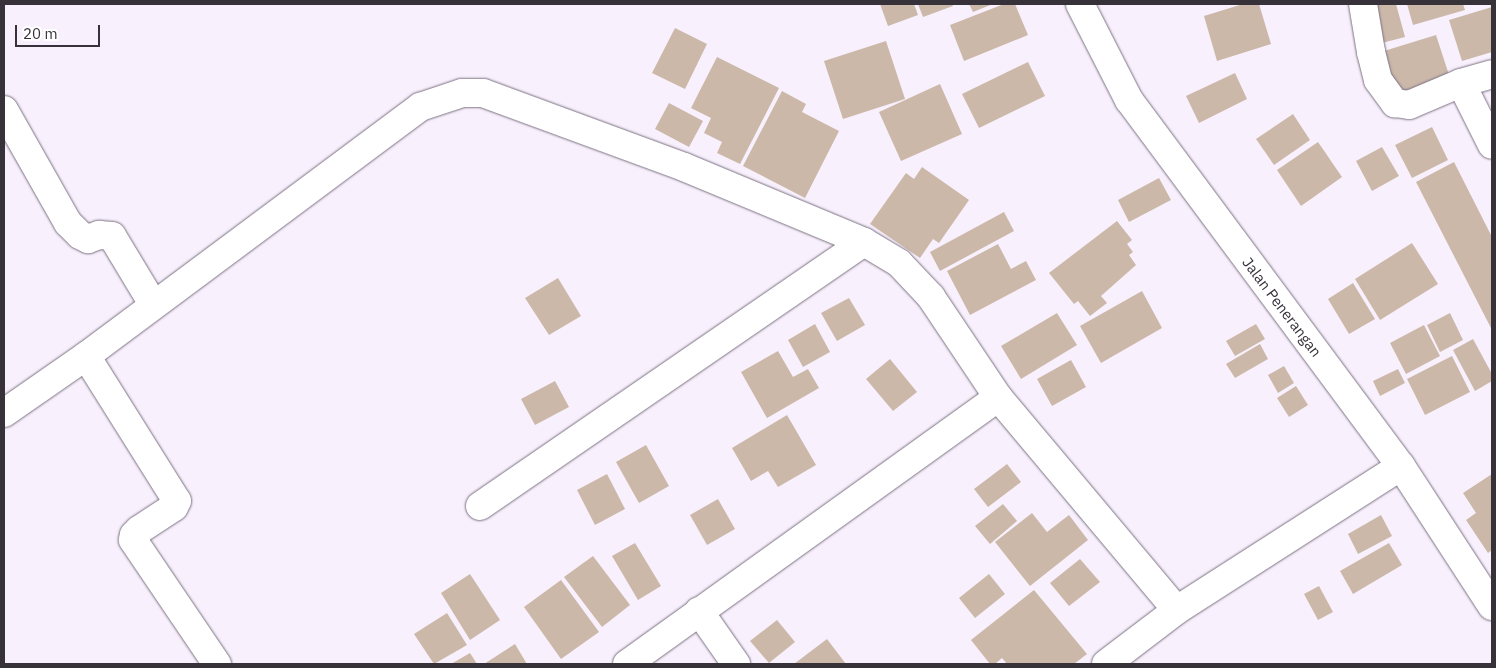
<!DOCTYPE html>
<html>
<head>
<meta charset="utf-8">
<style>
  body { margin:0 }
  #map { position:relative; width:1496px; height:668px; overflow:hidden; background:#f8f0fc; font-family:"IBM Plex Sans",sans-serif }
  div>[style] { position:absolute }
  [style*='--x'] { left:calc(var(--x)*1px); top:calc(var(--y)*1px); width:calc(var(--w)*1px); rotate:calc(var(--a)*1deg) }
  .building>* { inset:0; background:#cbb8a9 }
  .roads { filter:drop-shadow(0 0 1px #7c7183) drop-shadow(0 0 1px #7c7183) }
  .minor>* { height:28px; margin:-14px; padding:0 14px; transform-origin:14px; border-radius:14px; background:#fff }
  .tertiary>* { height:28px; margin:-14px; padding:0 14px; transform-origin:14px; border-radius:14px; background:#fff }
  span { translate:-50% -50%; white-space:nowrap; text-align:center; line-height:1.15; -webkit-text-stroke:5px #fff; paint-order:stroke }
  .street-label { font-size:15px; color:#37323a }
  .frame { position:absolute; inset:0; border:5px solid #37323a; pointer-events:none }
  .scale { position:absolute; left:15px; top:25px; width:85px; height:22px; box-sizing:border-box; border:2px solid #37323a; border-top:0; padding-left:6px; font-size:15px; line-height:18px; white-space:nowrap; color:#37323a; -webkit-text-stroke:4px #fff; paint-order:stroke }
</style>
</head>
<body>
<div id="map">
  <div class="building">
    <div style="clip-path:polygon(880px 4px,914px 4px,918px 15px,888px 26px)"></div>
    <div style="clip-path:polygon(918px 4px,952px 4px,953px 6px,923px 17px)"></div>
    <div style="clip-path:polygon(969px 4px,993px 4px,973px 12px)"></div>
    <div style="clip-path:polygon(1004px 4px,1015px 4px,1028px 35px,964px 61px,950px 25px)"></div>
    <div style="clip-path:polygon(1243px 4px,1259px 4px,1271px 44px,1217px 61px,1204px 16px)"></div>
    <div style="clip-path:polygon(1370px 4px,1396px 4px,1405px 37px,1378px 44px)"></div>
    <div style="clip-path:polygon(1407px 4px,1463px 4px,1465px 10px,1413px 25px)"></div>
    <div style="clip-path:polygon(1492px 7px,1492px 52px,1462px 61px,1449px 20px)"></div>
    <div style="clip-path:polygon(675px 28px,707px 44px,685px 89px,652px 73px)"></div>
    <div style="clip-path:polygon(1436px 35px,1450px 78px,1398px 94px,1384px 51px)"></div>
    <div style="clip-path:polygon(886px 41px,905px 99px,843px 119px,824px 61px)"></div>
    <div style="clip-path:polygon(717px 57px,779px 88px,740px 164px,717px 153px,722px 142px,704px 133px,711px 118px,691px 108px)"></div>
    <div style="clip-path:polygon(1028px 62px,1045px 96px,979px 128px,962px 94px)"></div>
    <div style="clip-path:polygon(1235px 73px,1247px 99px,1199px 123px,1186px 96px)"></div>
    <div style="clip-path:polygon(940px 84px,962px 134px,901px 161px,879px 112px)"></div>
    <div style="clip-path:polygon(782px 91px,806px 104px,802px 112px,839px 131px,805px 198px,743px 166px)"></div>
    <div style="clip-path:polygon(669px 103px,703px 121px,689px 147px,655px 129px)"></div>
    <div style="clip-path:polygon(1293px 114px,1310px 140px,1274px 165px,1256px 139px)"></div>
    <div style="clip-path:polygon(1432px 127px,1448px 160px,1412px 178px,1395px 145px)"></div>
    <div style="clip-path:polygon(1318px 142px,1342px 177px,1301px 206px,1277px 170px)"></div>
    <div style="clip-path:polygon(1382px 147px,1399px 176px,1372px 191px,1356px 161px)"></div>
    <div style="clip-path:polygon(1454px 162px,1492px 237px,1492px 330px,1416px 182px)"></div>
    <div style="clip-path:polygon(922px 167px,969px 200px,939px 243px,933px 239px,920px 258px,870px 224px,906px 173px,914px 179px)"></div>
    <div style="clip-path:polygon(1159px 178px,1171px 200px,1129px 222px,1118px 200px)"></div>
    <div style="clip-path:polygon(1004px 212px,1014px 231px,940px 271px,930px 252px)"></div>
    <div style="clip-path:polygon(1117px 221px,1132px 240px,1127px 244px,1133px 252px,1129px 255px,1136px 265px,1101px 296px,1107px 303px,1090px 316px,1078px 301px,1074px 304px,1049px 273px)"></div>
    <div style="clip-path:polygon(1412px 243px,1438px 284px,1380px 320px,1355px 279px)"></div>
    <div style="clip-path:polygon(998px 244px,1011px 269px,1026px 261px,1036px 280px,970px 315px,947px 271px)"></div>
    <div style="clip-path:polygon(558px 278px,581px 316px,549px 335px,525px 298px)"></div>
    <div style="clip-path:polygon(1353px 283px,1375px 319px,1349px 334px,1328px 299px)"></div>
    <div style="clip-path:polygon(1142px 291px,1162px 328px,1101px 363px,1080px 326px)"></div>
    <div style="clip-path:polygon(849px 298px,865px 325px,837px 341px,821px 313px)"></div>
    <div style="clip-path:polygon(1057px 313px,1077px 345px,1021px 379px,1001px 346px)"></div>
    <div style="clip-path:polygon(1450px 313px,1463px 340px,1440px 352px,1427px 325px)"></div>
    <div style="clip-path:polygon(815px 324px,830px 352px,803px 367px,788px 340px)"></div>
    <div style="clip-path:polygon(1256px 324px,1265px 339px,1235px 356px,1226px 341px)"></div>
    <div style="clip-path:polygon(1424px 325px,1440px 356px,1406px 374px,1390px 343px)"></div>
    <div style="clip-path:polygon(1473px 339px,1492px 374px,1492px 381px,1475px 391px,1453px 350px)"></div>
    <div style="clip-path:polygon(1260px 344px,1268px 359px,1235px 378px,1226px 364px)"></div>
    <div style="clip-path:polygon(778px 351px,793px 377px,808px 369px,819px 388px,767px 418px,741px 372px)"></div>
    <div style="clip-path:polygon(1452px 356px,1470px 392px,1425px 415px,1407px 379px)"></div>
    <div style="clip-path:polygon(890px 359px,917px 392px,893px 411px,866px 379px)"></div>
    <div style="clip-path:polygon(1071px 360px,1086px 387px,1052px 406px,1037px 379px)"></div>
    <div style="clip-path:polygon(1284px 366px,1294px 383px,1278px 393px,1268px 375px)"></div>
    <div style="clip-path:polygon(1398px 369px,1405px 383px,1380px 396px,1373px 381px)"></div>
    <div style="clip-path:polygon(555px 381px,569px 407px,535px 425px,521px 399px)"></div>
    <div style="clip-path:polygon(1296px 386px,1308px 405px,1289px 417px,1277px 398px)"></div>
    <div style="clip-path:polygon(787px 415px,816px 465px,778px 487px,768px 471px,751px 481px,732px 448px)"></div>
    <div style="clip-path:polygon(646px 445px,669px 486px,639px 503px,616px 462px)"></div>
    <div style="clip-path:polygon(1007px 464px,1021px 482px,988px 507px,974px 489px)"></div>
    <div style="clip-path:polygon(607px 474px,625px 509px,595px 525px,577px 490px)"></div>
    <div style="clip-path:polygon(1492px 474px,1492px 550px,1488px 553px,1466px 520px,1476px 513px,1463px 493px)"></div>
    <div style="clip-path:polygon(718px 499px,735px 529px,707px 545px,690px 515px)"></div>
    <div style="clip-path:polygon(1003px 504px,1017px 521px,990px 544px,975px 526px)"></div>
    <div style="clip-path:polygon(1032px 513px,1047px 532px,1069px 515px,1088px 540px,1030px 586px,995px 542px)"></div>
    <div style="clip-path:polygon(1381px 515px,1392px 536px,1358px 554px,1348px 534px)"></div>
    <div style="clip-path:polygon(635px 543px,661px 586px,638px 600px,612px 556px)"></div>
    <div style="clip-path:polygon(1389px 543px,1402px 565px,1353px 594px,1340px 571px)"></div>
    <div style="clip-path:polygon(593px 556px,630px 605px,602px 627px,564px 577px)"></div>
    <div style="clip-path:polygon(1080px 559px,1100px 582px,1069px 606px,1050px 583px)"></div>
    <div style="clip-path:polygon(470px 574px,500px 620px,470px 640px,441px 593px)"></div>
    <div style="clip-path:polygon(989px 574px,1005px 594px,975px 618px,959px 598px)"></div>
    <div style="clip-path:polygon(561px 580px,599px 632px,561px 659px,524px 607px)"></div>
    <div style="clip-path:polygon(1319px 586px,1333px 612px,1318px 620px,1304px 594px)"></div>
    <div style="clip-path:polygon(1034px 590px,1087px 654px,1074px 664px,1007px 664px,1002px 658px,995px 664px,990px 664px,971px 640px)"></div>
    <div style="clip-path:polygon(447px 613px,467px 645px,434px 664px,414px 634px)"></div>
    <div style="clip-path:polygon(777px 620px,795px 642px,769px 663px,750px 641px)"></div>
    <div style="clip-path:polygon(827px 639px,846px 664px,794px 664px)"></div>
    <div style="clip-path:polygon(515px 644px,527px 664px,484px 664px)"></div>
    <div style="clip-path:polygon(470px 653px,477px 664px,451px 664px)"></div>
  </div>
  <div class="roads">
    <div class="minor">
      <div style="--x:1363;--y:4;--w:49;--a:80.5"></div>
      <div style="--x:1371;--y:52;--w:29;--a:76"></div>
      <div style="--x:1378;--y:80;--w:29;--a:54"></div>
      <div style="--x:1395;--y:103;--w:14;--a:8"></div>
      <div style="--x:1409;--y:105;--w:56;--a:-22.9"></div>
      <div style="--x:1461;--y:83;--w:32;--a:-16"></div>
      <div style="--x:1461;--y:83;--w:69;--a:63.4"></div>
      <div style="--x:4;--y:110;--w:130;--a:60.5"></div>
      <div style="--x:68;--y:223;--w:17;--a:45"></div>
      <div style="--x:80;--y:235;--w:9;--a:27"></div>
      <div style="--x:88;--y:239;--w:12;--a:-20"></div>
      <div style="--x:99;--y:235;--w:13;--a:4"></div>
      <div style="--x:112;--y:236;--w:79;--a:58.9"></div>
      <div style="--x:86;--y:356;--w:171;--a:57.9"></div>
      <div style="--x:177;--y:501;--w:7;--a:117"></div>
      <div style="--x:174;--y:507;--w:42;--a:146.7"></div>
      <div style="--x:139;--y:530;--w:7;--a:135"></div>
      <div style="--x:134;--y:535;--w:5;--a:101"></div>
      <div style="--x:133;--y:540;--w:150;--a:55.9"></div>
      <div style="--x:4;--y:413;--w:100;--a:-34.8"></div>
      <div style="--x:86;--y:356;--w:417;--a:-36.7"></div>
      <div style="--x:420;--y:107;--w:44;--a:-18.4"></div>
      <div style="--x:462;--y:93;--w:21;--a:0"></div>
      <div style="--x:483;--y:93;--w:214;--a:20.2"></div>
      <div style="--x:684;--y:167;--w:195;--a:22.6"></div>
      <div style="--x:864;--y:242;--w:41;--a:31"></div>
      <div style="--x:899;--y:263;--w:47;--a:46.7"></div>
      <div style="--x:931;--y:297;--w:120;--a:56.2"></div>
      <div style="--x:998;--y:397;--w:278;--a:50"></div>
      <div style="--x:480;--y:506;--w:466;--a:-34.5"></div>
      <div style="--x:699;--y:611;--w:65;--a:55.1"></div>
      <div style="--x:627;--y:664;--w:457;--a:-35.7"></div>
      <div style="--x:1106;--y:664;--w:89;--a:-37.3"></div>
      <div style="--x:1177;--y:610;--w:266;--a:-32.7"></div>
    </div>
    <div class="tertiary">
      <div style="--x:1080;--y:4;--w:108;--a:63"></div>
      <div style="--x:1129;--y:100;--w:456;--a:53.4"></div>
      <div style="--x:1401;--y:466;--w:167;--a:57"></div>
    </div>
  </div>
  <div class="street-label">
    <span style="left:1282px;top:307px;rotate:53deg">Jalan Penerangan</span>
  </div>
  <div class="frame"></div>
  <div class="scale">20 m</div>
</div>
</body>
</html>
